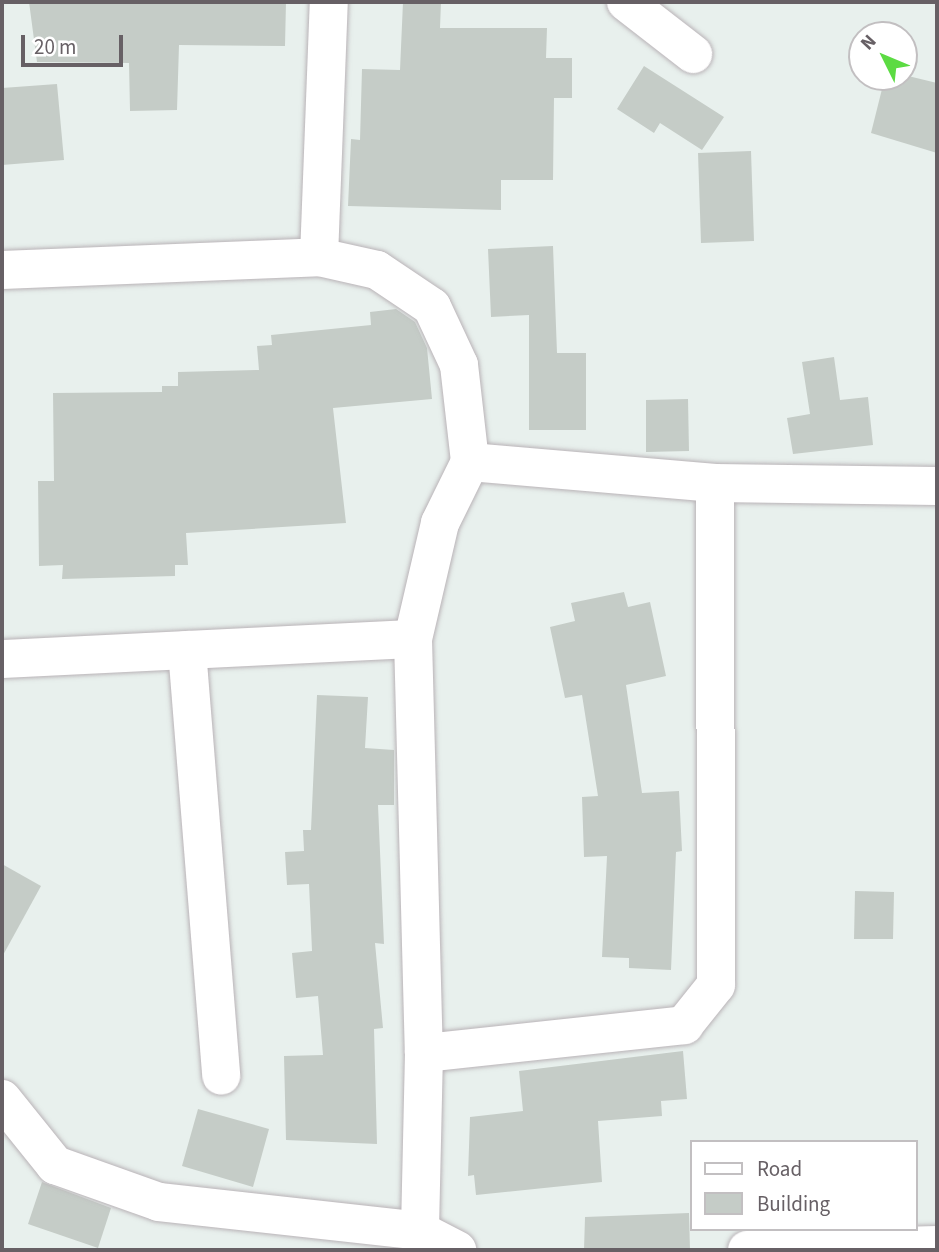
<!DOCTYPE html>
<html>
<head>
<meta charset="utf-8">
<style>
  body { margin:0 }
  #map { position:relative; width:939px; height:1252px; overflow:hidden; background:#e8f0ed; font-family:"Source Sans 3",sans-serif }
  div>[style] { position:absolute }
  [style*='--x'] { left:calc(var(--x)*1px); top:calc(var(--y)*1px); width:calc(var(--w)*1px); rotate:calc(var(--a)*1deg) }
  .building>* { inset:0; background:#c5ccc7 }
  .roads { filter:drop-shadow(0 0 2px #b9b3b7) drop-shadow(0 0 2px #b9b3b7) }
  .minor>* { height:38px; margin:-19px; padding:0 19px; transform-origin:19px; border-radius:19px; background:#fff }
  span { translate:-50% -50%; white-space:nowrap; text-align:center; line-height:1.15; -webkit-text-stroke:7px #fff; paint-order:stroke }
  .frame { position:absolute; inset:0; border:4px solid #676065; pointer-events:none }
  .legend { position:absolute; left:690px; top:1140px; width:228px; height:91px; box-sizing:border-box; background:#fff; border:2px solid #c2bfc1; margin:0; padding:9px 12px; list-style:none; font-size:21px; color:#676065 }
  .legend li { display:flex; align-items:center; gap:14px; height:35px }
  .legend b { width:35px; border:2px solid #c2bfc1 }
  .north { position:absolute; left:848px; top:21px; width:70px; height:70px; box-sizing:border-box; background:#fff; border:2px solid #c2bfc1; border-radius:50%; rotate:313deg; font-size:19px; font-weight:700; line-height:28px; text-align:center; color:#676065 }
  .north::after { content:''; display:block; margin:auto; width:24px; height:32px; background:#5cdb43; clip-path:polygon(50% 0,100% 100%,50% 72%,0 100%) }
  .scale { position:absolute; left:21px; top:35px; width:102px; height:32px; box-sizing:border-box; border:4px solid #676065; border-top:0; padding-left:9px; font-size:21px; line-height:24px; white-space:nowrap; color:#676065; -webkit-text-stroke:5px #fff; paint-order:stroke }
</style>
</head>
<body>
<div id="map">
  <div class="building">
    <div style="clip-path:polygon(29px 2px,286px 2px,285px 46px,179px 45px,177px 110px,130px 111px,129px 63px,37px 62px)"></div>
    <div style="clip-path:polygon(403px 2px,441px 2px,440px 28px,547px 28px,546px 58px,572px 58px,572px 98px,554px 98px,553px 180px,501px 180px,501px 210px,348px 206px,351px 139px,360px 140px,362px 69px,400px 70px)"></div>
    <div style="clip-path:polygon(644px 66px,724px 117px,702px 150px,660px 123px,654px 133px,617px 109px)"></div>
    <div style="clip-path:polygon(904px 75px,937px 83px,937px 153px,871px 133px,885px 77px)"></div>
    <div style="clip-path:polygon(57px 84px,64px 160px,2px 165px,2px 88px)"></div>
    <div style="clip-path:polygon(751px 151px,754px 241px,701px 243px,698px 153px)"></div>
    <div style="clip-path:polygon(553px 246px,557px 353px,586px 353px,586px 430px,529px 430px,529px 315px,491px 317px,488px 249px)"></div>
    <div style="clip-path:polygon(396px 309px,415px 322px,427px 348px,432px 399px,333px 408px,346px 523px,186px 533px,188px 565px,175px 565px,175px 576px,62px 579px,63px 565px,39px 566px,38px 481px,54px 481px,53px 393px,162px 392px,162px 386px,178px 386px,178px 372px,259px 370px,257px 346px,272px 345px,271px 335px,371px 325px,370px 312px)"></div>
    <div style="clip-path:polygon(834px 357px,840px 400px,868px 397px,873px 445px,793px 454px,787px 418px,810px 414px,802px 362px)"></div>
    <div style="clip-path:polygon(688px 399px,689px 451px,646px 452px,646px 400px)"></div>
    <div style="clip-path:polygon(624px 592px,628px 607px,650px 602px,666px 676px,626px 685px,642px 793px,679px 791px,682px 851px,676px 852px,671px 970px,629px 968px,629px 958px,602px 957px,607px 856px,584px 857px,582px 797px,598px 796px,582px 695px,565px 698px,550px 627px,575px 621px,571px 603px)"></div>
    <div style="clip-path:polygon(317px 695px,368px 697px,365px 748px,394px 750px,394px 805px,378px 805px,384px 944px,375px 943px,383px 1028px,374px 1029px,377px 1144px,286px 1140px,284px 1056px,323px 1055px,318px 996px,296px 998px,292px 953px,312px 951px,309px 884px,287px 885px,285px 852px,304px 851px,303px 830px,311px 830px)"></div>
    <div style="clip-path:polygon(2px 864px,41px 886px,2px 957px)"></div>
    <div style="clip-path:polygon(855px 891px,894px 892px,893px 939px,854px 939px)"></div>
    <div style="clip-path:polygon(683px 1051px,687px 1099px,661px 1101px,662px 1116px,598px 1121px,602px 1182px,476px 1195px,474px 1175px,468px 1176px,470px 1117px,523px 1111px,519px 1071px)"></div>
    <div style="clip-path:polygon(198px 1109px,269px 1129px,253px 1187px,182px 1166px)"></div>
    <div style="clip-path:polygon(42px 1182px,111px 1208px,98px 1248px,28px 1224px)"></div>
    <div style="clip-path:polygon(689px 1213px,690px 1250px,584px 1250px,585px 1217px)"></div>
  </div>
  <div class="roads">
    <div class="minor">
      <div style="--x:626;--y:2;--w:85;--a:37.8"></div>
      <div style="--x:319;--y:257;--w:255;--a:-87.8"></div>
      <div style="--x:2;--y:270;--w:317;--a:-2.3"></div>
      <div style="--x:319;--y:257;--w:59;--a:12.6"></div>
      <div style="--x:377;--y:270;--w:66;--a:33.9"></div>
      <div style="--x:432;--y:307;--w:64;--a:65"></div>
      <div style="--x:459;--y:365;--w:98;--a:83.5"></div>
      <div style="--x:470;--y:462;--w:68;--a:116.2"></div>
      <div style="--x:440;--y:523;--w:119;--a:103.1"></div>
      <div style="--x:413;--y:639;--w:414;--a:88.5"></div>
      <div style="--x:424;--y:1053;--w:178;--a:91.3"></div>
      <div style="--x:470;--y:462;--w:246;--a:4.9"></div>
      <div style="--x:715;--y:483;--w:222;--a:0.8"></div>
      <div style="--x:187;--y:650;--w:427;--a:85.4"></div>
      <div style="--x:2;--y:659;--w:411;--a:-2.8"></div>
      <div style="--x:424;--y:1053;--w:262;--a:-6.1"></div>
      <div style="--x:684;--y:1025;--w:51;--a:-51.3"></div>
      <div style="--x:716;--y:985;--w:502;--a:-90.11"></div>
      <div style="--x:2;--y:1099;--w:85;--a:51.2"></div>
      <div style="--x:55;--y:1165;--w:110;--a:19.6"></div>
      <div style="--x:159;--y:1202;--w:263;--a:6.3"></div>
      <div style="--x:420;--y:1231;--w:42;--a:27.2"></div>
      <div style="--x:747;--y:1250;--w:190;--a:-1.5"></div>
    </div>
  </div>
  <div class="frame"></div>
  <ul class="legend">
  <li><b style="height:9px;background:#fff"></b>Road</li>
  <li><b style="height:19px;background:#c5ccc7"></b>Building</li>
  </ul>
  <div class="north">N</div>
  <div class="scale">20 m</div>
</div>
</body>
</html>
